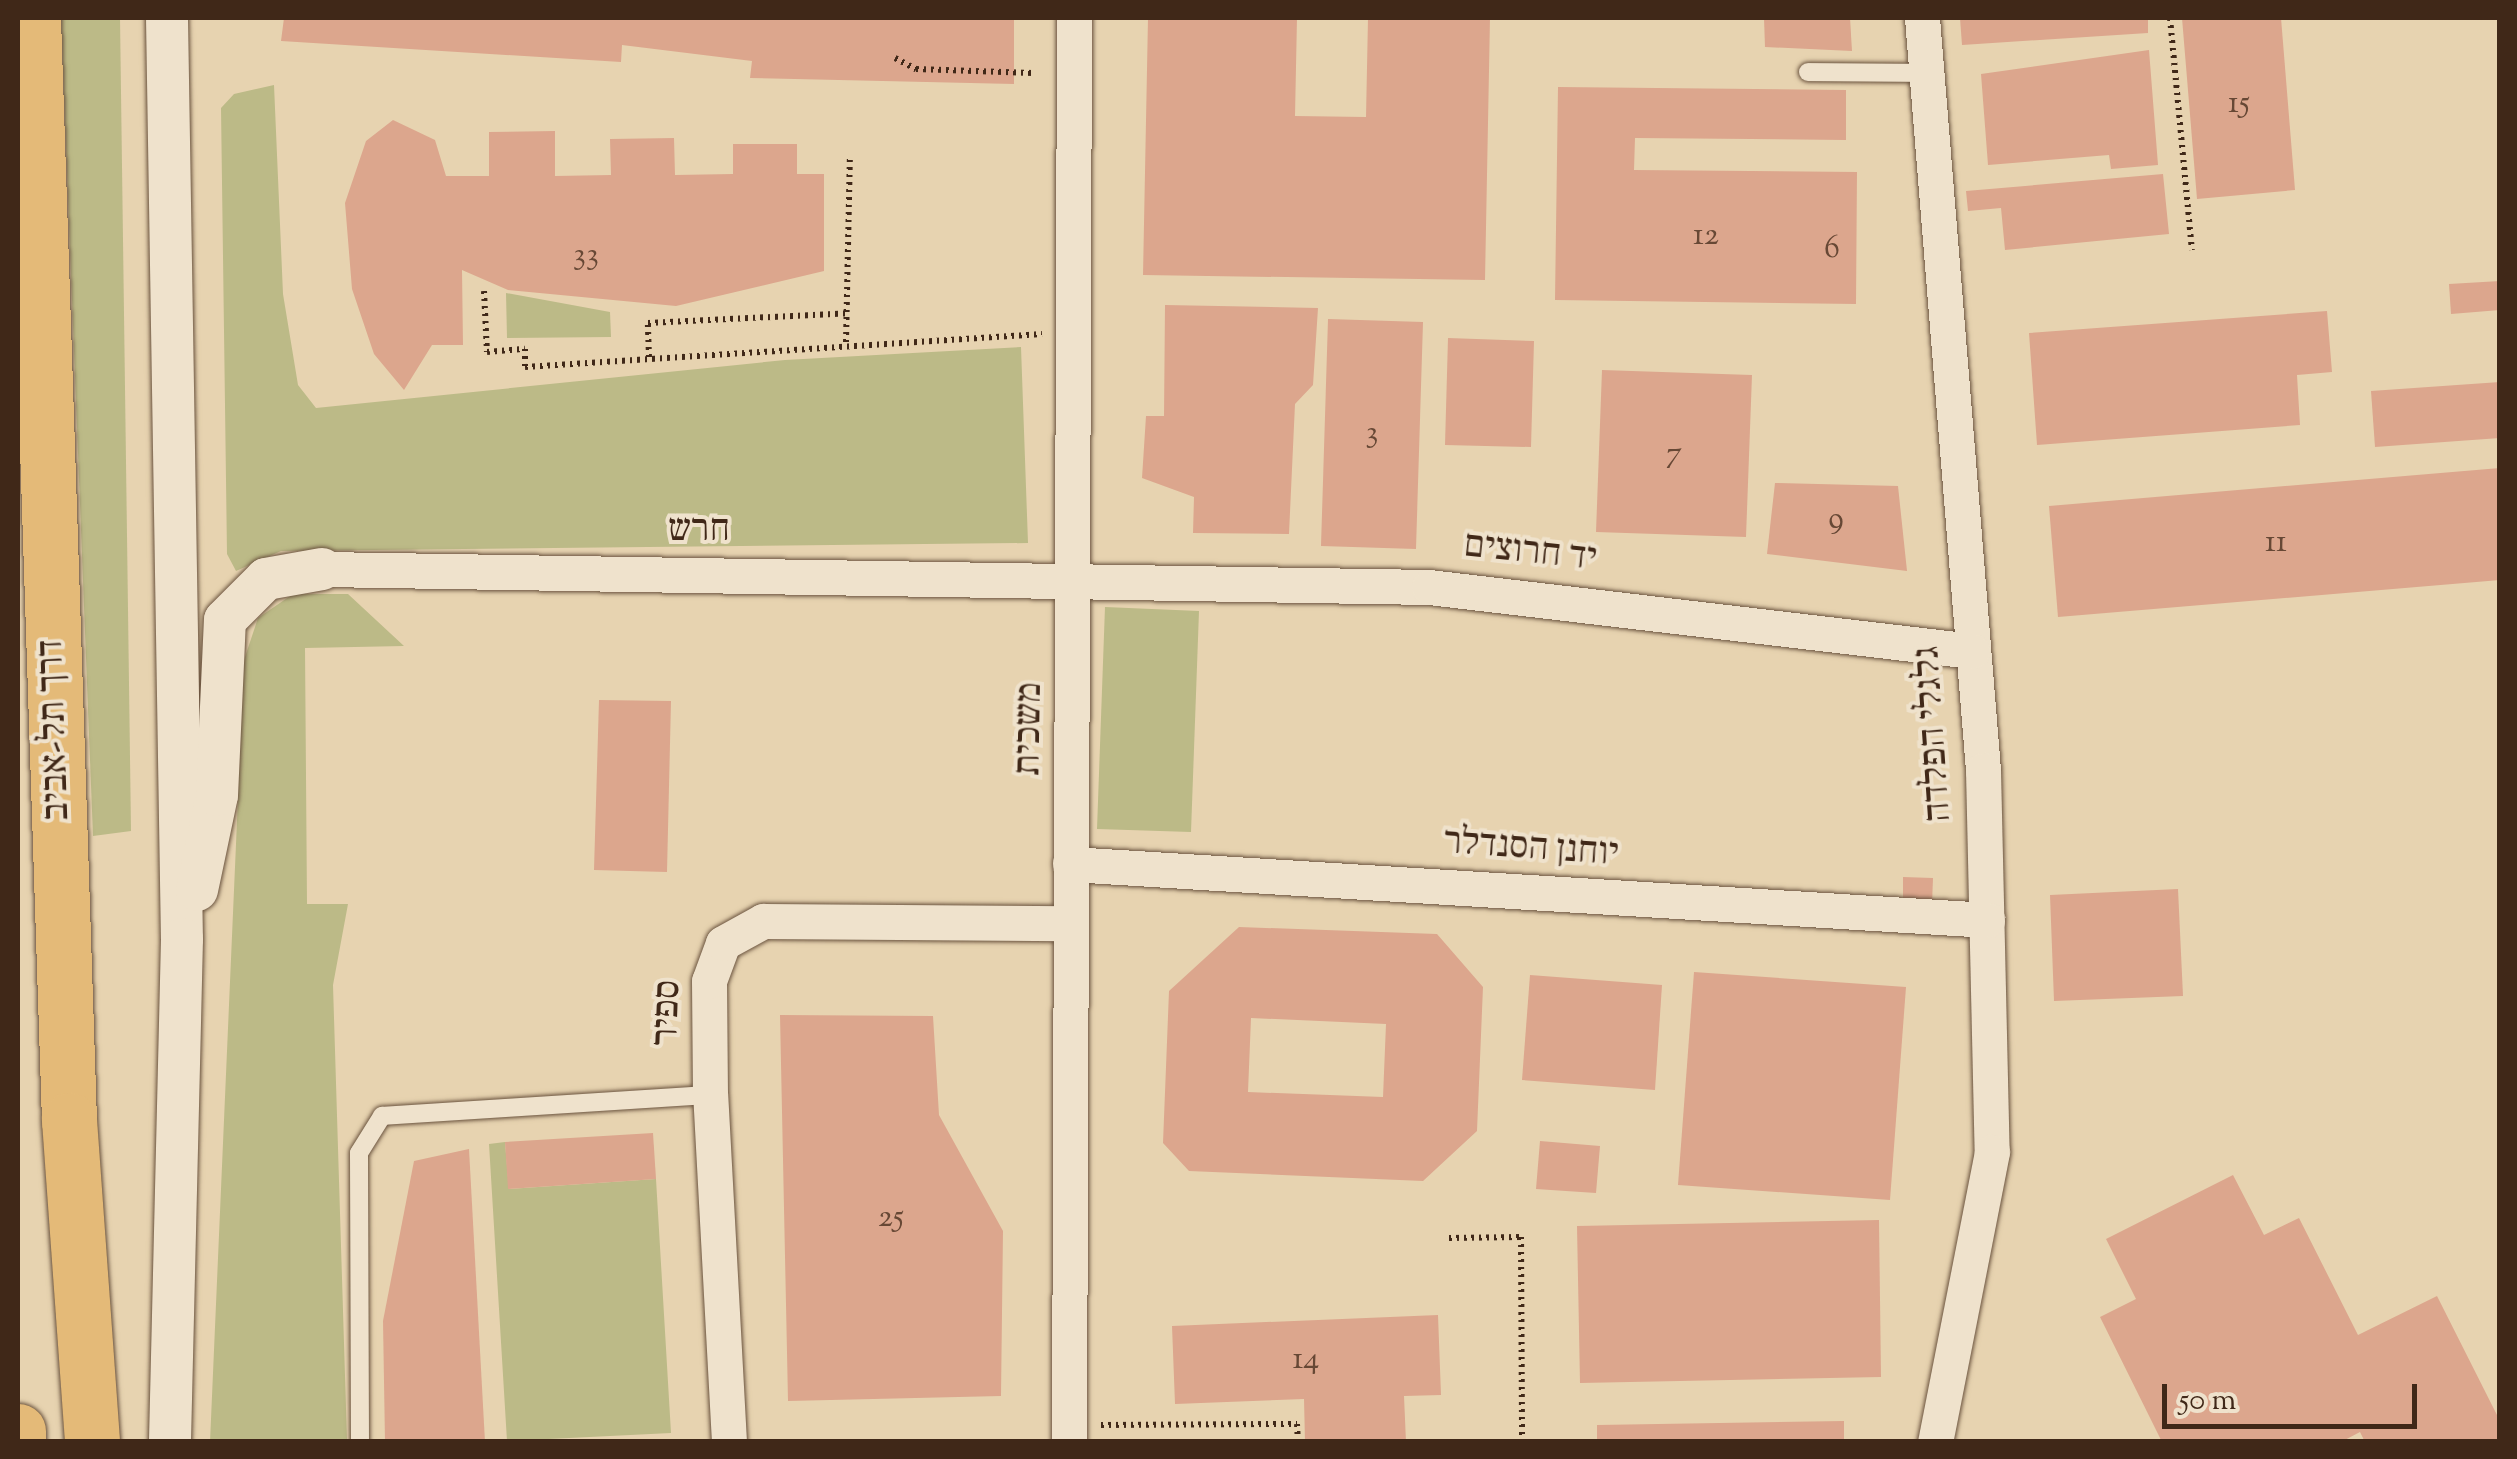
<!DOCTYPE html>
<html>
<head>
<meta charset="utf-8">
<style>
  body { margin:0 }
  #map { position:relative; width:2517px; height:1459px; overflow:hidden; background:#e7d3b0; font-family:"Sorts Mill Goudy","Frank Ruhl Libre",serif }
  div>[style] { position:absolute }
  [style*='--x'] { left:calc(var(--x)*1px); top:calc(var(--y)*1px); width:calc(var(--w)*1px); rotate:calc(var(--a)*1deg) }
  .green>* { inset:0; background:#bcba87 }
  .building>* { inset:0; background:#dca68d }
  .path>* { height:6px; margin-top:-3px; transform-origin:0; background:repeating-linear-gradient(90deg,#402818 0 2.5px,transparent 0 7.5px) }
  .roads { filter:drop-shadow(0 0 2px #6a533e) drop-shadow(0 0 2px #6a533e) }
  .service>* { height:18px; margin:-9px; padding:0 9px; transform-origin:9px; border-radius:9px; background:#efe2cc }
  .minor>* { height:35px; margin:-17.5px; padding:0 17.5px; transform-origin:17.5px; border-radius:17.5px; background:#efe2cc }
  .tertiary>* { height:42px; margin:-21px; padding:0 21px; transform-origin:21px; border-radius:21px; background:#efe2cc }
  .motorway>* { height:55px; margin:-27.5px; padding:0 27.5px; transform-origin:27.5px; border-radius:27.5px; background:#e4ba78 }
  span { translate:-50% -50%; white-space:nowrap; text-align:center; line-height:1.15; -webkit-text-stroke:8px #efe2cc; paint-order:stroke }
  .number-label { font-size:32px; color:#674835 }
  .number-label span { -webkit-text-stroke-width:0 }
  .street-label { font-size:38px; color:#402818 }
  .frame { position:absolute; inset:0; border:20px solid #402818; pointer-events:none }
  .scale { position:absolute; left:2162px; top:1384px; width:255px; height:45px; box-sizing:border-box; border:5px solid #402818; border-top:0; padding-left:12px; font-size:30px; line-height:35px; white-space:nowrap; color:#402818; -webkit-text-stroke:8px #efe2cc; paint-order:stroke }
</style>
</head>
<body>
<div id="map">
  <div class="green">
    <div style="clip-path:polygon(61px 18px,120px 18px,131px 831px,93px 836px)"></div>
    <div style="clip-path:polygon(274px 85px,283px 294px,298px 385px,316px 408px,785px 360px,1021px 347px,1028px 543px,281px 551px,236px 571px,227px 554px,221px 108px,234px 94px)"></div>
    <div style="clip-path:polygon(506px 293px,610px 312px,611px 337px,507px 338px)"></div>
    <div style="clip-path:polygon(293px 594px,348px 594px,404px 646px,305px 648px,307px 904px,348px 904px,333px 985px,347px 1441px,210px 1442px,244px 660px,258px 618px)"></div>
    <div style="clip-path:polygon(1105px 607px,1199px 611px,1191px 832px,1097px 829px)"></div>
    <div style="clip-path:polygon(505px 1142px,509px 1189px,656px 1179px,671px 1433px,507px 1441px,489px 1144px)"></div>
  </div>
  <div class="building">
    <div style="clip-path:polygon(284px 18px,1014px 18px,1014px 84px,750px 78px,752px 61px,622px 45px,621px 62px,281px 41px)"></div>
    <div style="clip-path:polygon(1148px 18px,1297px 18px,1295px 116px,1366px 117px,1368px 18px,1490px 18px,1485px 280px,1143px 275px)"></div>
    <div style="clip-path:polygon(1764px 18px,1850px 18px,1852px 51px,1765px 47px)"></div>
    <div style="clip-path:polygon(1960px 18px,2148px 18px,2148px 33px,1962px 45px)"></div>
    <div style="clip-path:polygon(2182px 18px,2281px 18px,2295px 190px,2197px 199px)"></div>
    <div style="clip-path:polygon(2149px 50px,2158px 165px,2111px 169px,2109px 155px,1988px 165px,1981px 74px)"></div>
    <div style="clip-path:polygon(1558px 87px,1846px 90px,1846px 140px,1635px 138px,1634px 170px,1857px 172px,1856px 304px,1555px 300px)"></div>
    <div style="clip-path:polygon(393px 120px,435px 140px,446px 176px,489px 176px,489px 132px,555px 131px,555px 176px,611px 175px,610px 139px,674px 138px,675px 175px,733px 174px,733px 144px,797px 144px,797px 174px,824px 174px,824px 271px,676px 306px,508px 290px,462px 270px,463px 345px,432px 345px,404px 390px,374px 354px,352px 289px,345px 203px,366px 141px)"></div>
    <div style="clip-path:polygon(2163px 174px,2169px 234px,2005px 250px,2001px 208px,1968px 211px,1966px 191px)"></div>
    <div style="clip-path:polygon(2500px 281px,2500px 310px,2451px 314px,2449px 284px)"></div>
    <div style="clip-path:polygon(1165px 305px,1318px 308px,1313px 385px,1295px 404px,1289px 534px,1193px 533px,1194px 497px,1142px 478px,1146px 416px,1164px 416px)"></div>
    <div style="clip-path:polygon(2327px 311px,2332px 372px,2297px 375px,2300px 425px,2037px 445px,2029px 333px)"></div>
    <div style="clip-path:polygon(1328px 319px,1423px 322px,1416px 549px,1321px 546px)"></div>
    <div style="clip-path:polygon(1448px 338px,1534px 341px,1531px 447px,1445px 445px)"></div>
    <div style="clip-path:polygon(1602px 370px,1752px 375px,1746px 537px,1596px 532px)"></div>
    <div style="clip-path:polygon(2500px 382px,2500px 438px,2375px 447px,2371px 391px)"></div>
    <div style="clip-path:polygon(2500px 468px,2500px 580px,2058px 617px,2049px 506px)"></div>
    <div style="clip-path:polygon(1775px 483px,1898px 486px,1907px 571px,1767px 554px)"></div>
    <div style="clip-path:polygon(599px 700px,671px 701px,667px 872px,594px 870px)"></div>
    <div style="clip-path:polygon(1903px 877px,1933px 878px,1932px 904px,1903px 903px)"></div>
    <div style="clip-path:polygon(2178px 889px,2183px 996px,2054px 1001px,2050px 895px)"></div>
    <div style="clip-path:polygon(evenodd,1239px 927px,1437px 934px,1483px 987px,1477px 1131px,1423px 1181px,1189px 1171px,1163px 1143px,1169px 991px,1239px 927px,1251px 1018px,1386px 1024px,1383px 1097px,1248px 1092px,1251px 1018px)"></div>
    <div style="clip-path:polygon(1694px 972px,1906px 987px,1890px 1200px,1678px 1185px)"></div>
    <div style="clip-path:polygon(1530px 975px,1662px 985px,1655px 1090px,1522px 1080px)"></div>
    <div style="clip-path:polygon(780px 1015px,933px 1016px,939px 1115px,1003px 1231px,1001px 1396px,788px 1401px)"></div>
    <div style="clip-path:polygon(653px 1133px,656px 1179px,508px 1189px,505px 1142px)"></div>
    <div style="clip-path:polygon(1540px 1141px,1600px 1146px,1596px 1193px,1536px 1189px)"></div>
    <div style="clip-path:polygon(469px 1149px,485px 1442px,385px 1442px,383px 1321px,414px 1161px)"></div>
    <div style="clip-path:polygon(2233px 1175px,2264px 1235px,2299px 1218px,2358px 1335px,2437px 1296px,2500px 1421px,2500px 1442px,2365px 1442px,2360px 1432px,2341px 1442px,2162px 1442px,2100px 1317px,2136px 1299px,2106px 1239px)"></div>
    <div style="clip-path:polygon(1879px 1220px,1881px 1377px,1580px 1383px,1577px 1226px)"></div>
    <div style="clip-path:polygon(1438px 1315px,1441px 1395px,1404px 1396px,1406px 1442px,1305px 1442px,1304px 1399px,1175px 1404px,1172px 1326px)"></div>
    <div style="clip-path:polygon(1844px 1421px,1844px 1442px,1597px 1442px,1597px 1425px)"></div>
  </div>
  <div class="path">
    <div style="--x:2170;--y:18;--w:233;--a:84.6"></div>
    <div style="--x:895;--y:58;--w:24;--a:28"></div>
    <div style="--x:916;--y:69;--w:117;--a:2"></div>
    <div style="--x:484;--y:291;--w:61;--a:87.2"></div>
    <div style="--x:487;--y:352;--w:38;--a:-5"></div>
    <div style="--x:525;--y:349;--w:18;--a:90"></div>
    <div style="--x:525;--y:367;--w:518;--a:-3.65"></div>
    <div style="--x:846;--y:342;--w:185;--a:-88.8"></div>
    <div style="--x:649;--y:357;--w:34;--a:-92"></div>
    <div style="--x:648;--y:323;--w:201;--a:-2.8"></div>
    <div style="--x:1449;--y:1238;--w:72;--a:-0.8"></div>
    <div style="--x:1521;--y:1237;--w:205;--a:89.7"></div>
    <div style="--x:1101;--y:1425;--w:196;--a:-0.3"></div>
    <div style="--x:1297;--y:1424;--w:18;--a:87"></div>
  </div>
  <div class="roads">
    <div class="service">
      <div style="--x:1808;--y:72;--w:119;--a:0.5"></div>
      <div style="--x:360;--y:1442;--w:289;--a:-90.2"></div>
      <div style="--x:359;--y:1153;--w:44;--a:-58.1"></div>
      <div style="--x:382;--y:1116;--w:329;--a:-3.7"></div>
    </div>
    <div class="minor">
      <div style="--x:1922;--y:18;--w:754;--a:85.36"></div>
      <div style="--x:1983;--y:770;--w:382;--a:88.7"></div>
      <div style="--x:1992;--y:1152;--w:296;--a:101.1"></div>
      <div style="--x:322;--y:569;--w:1107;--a:0.93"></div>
      <div style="--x:1429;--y:587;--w:547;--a:6.72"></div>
      <div style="--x:1070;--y:864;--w:919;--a:3.49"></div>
      <div style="--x:729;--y:1442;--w:348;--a:-93.1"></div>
      <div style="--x:710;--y:1095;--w:114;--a:-90.5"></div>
      <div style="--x:709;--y:981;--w:40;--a:-69.8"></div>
      <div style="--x:723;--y:943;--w:46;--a:-28.8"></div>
      <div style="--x:763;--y:921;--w:306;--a:0.4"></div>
      <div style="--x:1069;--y:1442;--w:1424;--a:-89.8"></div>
    </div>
    <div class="tertiary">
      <div style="--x:167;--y:18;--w:921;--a:89.07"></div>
      <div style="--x:182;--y:939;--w:503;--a:91.37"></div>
      <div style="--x:197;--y:890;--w:97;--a:-78.1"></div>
      <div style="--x:217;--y:795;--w:175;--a:-87.4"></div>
      <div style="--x:225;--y:620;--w:58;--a:-45"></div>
      <div style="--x:266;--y:579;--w:57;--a:-10.1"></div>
    </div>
    <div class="motorway">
      <div style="--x:33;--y:18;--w:1103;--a:88.13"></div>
      <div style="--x:69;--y:1120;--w:323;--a:85.9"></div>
      <div style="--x:18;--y:1431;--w:11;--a:90"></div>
    </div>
  </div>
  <div class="number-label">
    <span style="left:2239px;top:104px">15</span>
    <span style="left:1706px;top:236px">12</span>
    <span style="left:1832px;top:249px">6</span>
    <span style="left:586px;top:256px">33</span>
    <span style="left:1372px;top:434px">3</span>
    <span style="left:1674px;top:454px">7</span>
    <span style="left:1836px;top:520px">9</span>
    <span style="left:2276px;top:543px">11</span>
    <span style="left:891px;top:1218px">25</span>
    <span style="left:1306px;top:1360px">14</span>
  </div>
  <div class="street-label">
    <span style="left:699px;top:532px">חרש</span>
    <span style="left:1530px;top:554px;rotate:6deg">יד חרוצים</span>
    <span style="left:1031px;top:729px;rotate:-89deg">משכית</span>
    <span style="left:56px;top:730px;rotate:-92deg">דרך תל-אביב</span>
    <span style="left:1935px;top:734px;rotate:-94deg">גלגלי הפלדה</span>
    <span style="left:1531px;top:850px;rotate:4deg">יוחנן הסנדלר</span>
    <span style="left:669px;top:1013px;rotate:-88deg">ספיר</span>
  </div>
  <div class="frame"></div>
  <div class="scale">50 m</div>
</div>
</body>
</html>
